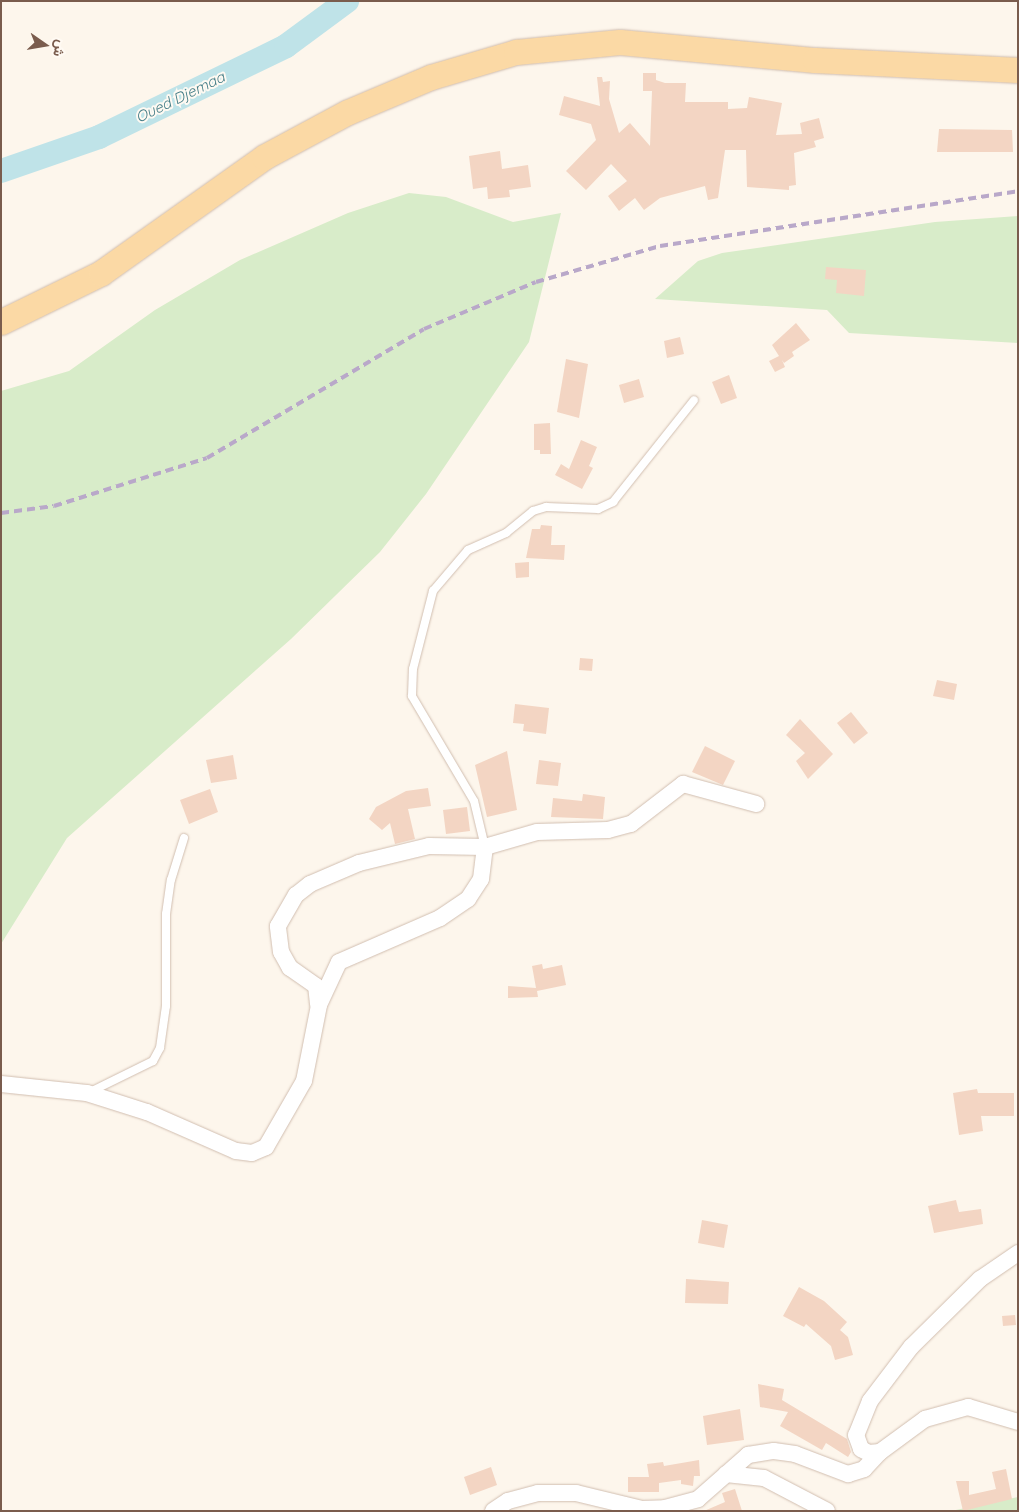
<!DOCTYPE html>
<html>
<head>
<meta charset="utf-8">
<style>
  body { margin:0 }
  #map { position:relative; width:1019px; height:1512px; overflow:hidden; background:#fdf6ec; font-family:Quicksand,Vazirmatn,sans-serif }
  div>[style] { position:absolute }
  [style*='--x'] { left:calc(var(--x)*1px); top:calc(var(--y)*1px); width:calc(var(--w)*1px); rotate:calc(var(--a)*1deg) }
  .green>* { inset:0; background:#d8ecc9 }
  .river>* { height:24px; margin:-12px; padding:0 12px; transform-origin:12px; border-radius:12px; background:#bfe3e8 }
  .building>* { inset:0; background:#f3d5c3 }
  .roads { filter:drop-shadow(0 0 1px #d1beb0) drop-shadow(0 0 1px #d1beb0) }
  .service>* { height:8px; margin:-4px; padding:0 4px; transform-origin:4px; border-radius:4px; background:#fff }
  .minor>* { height:16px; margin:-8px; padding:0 8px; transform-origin:8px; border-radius:8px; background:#fff }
  .primary>* { height:25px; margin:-12.5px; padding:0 12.5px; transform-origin:12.5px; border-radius:12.5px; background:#fbd9a5 }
  .rail>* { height:4px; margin-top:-2px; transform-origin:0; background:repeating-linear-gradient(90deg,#b9a8c9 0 8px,transparent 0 13px) }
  span { translate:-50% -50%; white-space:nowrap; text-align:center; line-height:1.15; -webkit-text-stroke:4px #fffaf3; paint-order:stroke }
  .water-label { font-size:15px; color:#437c86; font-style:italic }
  .frame { position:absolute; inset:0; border:2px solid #7a5c4d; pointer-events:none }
  .north { position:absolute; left:20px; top:20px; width:50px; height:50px; -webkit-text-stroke:4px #fffaf3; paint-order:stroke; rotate:103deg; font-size:14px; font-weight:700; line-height:20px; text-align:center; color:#7a5c4d }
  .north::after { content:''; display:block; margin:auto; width:18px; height:22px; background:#7a5c4d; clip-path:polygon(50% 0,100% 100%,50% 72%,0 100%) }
</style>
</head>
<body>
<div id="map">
  <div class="green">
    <div style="clip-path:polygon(409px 193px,446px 197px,513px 222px,561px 213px,529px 342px,426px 494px,380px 552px,291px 639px,67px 838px,1px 944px,1px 391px,69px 371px,155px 310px,240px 260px,348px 213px)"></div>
    <div style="clip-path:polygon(1018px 216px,1018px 343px,849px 333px,827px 310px,655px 299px,698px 261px,722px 253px,935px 222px)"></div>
    <div style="clip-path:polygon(1018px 1497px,1018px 1511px,951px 1511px)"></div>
  </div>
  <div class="river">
    <div style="--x:1;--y:171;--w:104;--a:-19.1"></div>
    <div style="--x:99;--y:137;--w:208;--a:-25.9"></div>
    <div style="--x:286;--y:46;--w:76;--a:-36.4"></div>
  </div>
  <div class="building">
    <div style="clip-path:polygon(643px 73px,656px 73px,656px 80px,665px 83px,686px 83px,685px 102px,728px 102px,728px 109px,747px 108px,749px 97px,782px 103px,776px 135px,802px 134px,800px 123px,819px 118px,824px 138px,814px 141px,816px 147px,794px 153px,796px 185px,789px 186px,789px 190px,747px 187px,746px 150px,725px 150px,718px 198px,708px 200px,705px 186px,660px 198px,644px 210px,635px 198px,619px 211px,608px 196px,627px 181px,611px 164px,586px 190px,566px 171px,596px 140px,591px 124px,559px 115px,564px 96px,600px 106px,597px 77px,602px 77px,603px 82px,610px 81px,609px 99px,619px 133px,630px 123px,650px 146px,652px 91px,643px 91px)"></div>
    <div style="clip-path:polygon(939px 129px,1012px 130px,1013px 152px,937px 152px)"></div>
    <div style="clip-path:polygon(500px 151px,502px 169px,528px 165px,531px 187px,509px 190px,510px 197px,488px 199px,487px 187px,473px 189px,469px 156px)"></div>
    <div style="clip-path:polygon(826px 267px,866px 270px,864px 296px,836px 293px,837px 280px,825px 279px)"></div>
    <div style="clip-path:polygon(796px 323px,810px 340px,792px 352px,794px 356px,784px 363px,782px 360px,785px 367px,775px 372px,769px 361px,779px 356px,772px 345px)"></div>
    <div style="clip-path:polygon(680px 337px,684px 354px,667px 358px,664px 341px)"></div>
    <div style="clip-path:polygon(566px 359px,588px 364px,579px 418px,557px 412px)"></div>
    <div style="clip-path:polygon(729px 375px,737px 398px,721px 404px,712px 382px)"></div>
    <div style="clip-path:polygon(639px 379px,644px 397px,624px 403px,619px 385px)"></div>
    <div style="clip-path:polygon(550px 423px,551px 454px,540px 454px,540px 450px,534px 450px,534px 424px)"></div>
    <div style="clip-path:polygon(581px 440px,597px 447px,589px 466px,593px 468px,582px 489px,555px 475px,561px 464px,569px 469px)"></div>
    <div style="clip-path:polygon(541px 525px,552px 526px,551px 545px,565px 545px,564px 560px,526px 558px,532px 529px,540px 529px)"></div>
    <div style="clip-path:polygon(529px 562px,529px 577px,516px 578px,515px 563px)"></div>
    <div style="clip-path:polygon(580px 658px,593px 659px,592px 671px,579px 670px)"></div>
    <div style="clip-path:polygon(937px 680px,957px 684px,954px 700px,933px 696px)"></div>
    <div style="clip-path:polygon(515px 704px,549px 708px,546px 734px,523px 731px,524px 724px,513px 723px)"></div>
    <div style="clip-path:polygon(851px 712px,868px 733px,854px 744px,837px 723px)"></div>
    <div style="clip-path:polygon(800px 719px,833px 754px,808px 779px,796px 761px,805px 753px,786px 735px)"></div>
    <div style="clip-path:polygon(705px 746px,735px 761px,723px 785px,692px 772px)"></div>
    <div style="clip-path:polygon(507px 751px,517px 810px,487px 817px,475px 765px)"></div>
    <div style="clip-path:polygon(233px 755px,237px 779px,211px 783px,206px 760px)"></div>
    <div style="clip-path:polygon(539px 760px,561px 763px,558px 786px,536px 784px)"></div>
    <div style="clip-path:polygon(428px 788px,431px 806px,408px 809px,415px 839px,395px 844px,390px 823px,382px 830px,369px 819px,376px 807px,406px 791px)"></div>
    <div style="clip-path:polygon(210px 789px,218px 812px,189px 824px,180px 800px)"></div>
    <div style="clip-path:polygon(583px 794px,605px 797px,603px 819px,551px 817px,553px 798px,582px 801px)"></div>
    <div style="clip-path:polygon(467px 807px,470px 831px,446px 834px,443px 810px)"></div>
    <div style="clip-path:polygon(542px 964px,543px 969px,562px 965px,566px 985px,537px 991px,538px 997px,508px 998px,508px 986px,536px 988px,532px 966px)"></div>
    <div style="clip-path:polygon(977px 1089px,978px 1093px,1014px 1093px,1014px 1116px,981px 1116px,983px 1131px,959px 1135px,953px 1093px)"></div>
    <div style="clip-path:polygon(956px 1200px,959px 1212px,981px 1209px,983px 1224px,934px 1233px,928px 1206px)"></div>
    <div style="clip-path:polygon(702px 1220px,728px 1225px,724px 1248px,698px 1243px)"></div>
    <div style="clip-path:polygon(686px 1279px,729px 1282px,728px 1304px,685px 1303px)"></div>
    <div style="clip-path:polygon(799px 1287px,824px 1301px,847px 1322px,840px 1330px,848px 1337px,853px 1355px,835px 1360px,831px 1346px,806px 1324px,804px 1327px,783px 1316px)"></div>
    <div style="clip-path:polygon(1015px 1315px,1016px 1325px,1003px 1326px,1002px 1316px)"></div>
    <div style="clip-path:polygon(758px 1384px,784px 1389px,782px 1400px,847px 1439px,851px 1452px,848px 1457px,826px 1443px,822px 1450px,780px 1426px,788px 1412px,760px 1407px)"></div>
    <div style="clip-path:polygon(740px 1409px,744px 1440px,707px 1445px,703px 1416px)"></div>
    <div style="clip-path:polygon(699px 1460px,700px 1476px,694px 1476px,693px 1486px,681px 1484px,681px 1480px,659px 1483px,659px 1492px,628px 1492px,628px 1477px,649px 1477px,647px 1464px,663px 1462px,664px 1466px)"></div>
    <div style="clip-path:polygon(491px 1467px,497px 1485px,470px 1495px,464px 1477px)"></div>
    <div style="clip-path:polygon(1006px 1469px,1012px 1499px,963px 1511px,956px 1481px,969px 1481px,969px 1495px,996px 1489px,992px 1472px)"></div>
    <div style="clip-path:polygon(735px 1489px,742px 1511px,704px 1511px,725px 1502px,722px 1493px)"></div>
  </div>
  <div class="roads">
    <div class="service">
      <div style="--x:485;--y:847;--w:47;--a:-103.4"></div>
      <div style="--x:474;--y:801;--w:122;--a:-120.6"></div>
      <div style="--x:412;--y:696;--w:27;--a:-88"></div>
      <div style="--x:413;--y:669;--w:81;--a:-75.6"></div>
      <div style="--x:433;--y:591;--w:54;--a:-49.5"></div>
      <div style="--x:468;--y:550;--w:42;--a:-24.1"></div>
      <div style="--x:506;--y:533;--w:35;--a:-39"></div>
      <div style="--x:533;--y:511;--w:14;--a:-17"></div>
      <div style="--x:546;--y:507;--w:52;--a:2.2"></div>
      <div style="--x:598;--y:509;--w:17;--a:-25"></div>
      <div style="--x:613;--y:502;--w:130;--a:-51.5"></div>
      <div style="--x:90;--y:1092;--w:70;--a:-26.2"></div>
      <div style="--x:153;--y:1061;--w:15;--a:-62"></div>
      <div style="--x:160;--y:1048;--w:42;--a:-81.9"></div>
      <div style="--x:166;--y:1006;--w:92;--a:-90"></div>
      <div style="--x:166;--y:914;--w:34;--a:-82"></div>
      <div style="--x:171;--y:880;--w:44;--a:-72.8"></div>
    </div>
    <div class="minor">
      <div style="--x:318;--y:1004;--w:18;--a:-96"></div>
      <div style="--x:316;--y:986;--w:32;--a:-145"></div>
      <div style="--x:290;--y:968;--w:18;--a:-119"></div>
      <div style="--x:281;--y:952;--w:26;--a:-97"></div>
      <div style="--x:278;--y:926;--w:36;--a:-60"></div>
      <div style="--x:296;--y:895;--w:18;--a:-38"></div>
      <div style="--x:310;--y:884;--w:53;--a:-23.2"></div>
      <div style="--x:359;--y:863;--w:72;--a:-13.7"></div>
      <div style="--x:429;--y:846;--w:56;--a:1"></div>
      <div style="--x:485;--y:847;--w:54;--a:-16.1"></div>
      <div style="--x:537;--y:832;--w:71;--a:-1.6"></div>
      <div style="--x:608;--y:830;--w:24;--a:-15"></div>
      <div style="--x:631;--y:824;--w:66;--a:-37.6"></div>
      <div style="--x:683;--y:784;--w:76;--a:15.3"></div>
      <div style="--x:1;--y:1084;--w:86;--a:6"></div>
      <div style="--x:87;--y:1093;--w:63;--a:17.6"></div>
      <div style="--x:147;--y:1112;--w:97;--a:23.7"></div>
      <div style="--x:236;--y:1151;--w:16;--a:7"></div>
      <div style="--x:252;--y:1153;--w:15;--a:-23"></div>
      <div style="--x:266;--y:1147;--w:76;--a:-60.1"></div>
      <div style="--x:304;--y:1081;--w:77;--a:-78.8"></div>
      <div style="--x:319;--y:1005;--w:47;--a:-65.1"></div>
      <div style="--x:339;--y:962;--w:110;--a:-23.5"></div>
      <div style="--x:440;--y:918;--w:34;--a:-34"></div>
      <div style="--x:468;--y:899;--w:24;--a:-57"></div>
      <div style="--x:481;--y:879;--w:32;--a:-83"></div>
      <div style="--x:1018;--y:1253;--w:46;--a:145.6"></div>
      <div style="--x:980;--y:1279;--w:97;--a:135.4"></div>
      <div style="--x:911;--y:1347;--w:68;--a:127.2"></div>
      <div style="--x:870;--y:1401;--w:37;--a:112"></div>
      <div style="--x:856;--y:1435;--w:15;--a:70"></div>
      <div style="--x:861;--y:1449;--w:9;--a:27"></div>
      <div style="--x:869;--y:1453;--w:11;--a:-5"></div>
      <div style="--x:880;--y:1452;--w:56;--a:-36.3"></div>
      <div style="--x:925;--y:1419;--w:45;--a:-15.6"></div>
      <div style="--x:968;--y:1407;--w:52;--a:16.7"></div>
      <div style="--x:726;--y:1474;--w:38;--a:6"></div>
      <div style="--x:764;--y:1478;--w:71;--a:27.6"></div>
      <div style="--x:493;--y:1511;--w:18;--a:-34"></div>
      <div style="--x:508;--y:1501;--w:31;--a:-15"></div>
      <div style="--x:538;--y:1493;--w:38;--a:0"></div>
      <div style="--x:576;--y:1493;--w:68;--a:13.6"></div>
      <div style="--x:642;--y:1509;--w:23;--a:-2"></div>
      <div style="--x:665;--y:1508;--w:34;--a:-15"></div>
      <div style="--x:698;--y:1499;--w:67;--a:-41.3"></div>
      <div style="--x:748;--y:1455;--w:26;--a:-9"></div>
      <div style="--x:774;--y:1451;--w:21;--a:8"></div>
      <div style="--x:795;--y:1454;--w:57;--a:20.7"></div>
      <div style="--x:848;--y:1474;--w:17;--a:-17"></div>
      <div style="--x:864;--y:1469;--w:23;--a:-47"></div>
    </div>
    <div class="primary">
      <div style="--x:1;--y:322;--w:111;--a:-26.1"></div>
      <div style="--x:101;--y:273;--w:200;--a:-35.4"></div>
      <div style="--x:264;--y:157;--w:95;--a:-28.2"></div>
      <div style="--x:348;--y:112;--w:90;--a:-22.9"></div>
      <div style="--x:431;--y:77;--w:89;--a:-16.4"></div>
      <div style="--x:516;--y:52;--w:104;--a:-5.5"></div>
      <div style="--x:620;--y:42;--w:196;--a:5.3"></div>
      <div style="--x:815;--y:60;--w:203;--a:2.8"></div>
    </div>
  </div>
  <div class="rail">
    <div style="--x:1;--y:513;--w:53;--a:-7.5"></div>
    <div style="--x:54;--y:506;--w:160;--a:-17.4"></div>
    <div style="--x:207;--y:458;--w:252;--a:-30.7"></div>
    <div style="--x:424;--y:329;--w:121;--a:-22.8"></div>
    <div style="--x:536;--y:282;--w:129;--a:-16.2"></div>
    <div style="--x:660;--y:246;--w:362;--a:-8.7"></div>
  </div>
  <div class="water-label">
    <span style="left:180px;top:97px;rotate:-26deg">Oued Djemaa</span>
  </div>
  <div class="frame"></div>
  <div class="north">ش</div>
</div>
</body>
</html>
